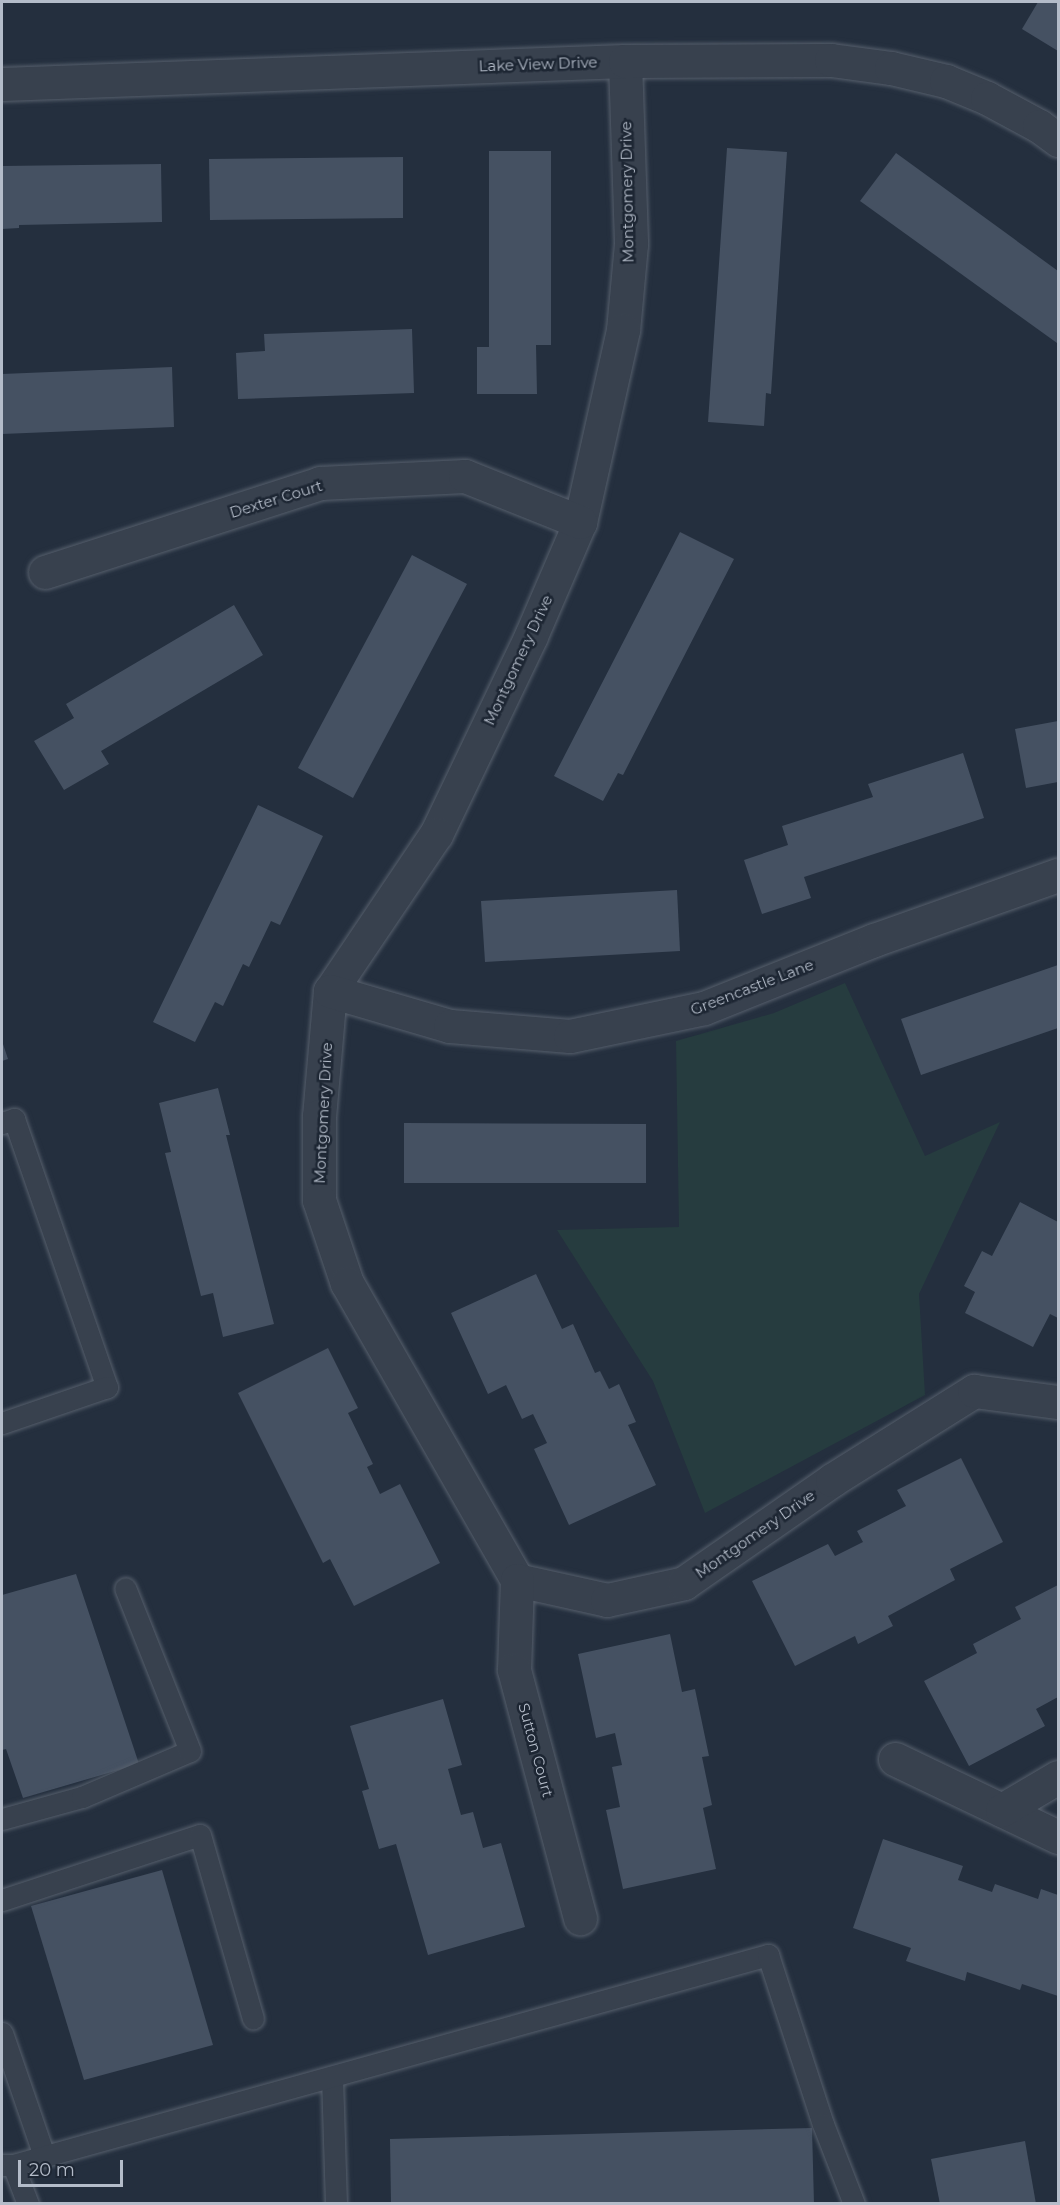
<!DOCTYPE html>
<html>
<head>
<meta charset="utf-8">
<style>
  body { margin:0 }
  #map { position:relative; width:1060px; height:2205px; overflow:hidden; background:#242f3e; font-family:Montserrat,sans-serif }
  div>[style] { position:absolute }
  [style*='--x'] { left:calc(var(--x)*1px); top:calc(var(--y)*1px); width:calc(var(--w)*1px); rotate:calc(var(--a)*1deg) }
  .green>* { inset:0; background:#263c3f }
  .building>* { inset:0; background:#455162 }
  .roads { filter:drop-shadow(0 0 2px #565f6c) drop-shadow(0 0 2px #565f6c) }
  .service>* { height:21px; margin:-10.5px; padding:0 10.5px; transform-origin:10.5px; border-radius:10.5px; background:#38414e }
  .minor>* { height:33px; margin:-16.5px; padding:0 16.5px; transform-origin:16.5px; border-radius:16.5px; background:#38414e }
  span { translate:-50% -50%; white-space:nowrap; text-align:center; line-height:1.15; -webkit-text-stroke:5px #1d2633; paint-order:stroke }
  .street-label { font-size:15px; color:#b4bcc9 }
  .frame { position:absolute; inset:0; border:3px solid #b4bcc9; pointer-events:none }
  .scale { position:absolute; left:18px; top:2160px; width:105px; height:27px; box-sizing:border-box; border:3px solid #b4bcc9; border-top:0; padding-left:8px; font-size:18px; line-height:21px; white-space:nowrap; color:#b4bcc9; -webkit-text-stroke:4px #1d2633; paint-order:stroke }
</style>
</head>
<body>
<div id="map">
  <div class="green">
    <div style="clip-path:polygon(845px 983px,925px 1156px,1000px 1122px,919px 1294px,925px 1395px,705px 1513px,653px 1381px,557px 1230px,679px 1227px,676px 1041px,774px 1013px)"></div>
  </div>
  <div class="building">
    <div style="clip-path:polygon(1038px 2px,1058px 2px,1058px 51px,1022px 29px)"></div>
    <div style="clip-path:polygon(727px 148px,787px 152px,771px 394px,766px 393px,764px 426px,708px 422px)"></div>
    <div style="clip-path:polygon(489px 151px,551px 151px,551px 345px,536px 345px,537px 394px,477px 394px,477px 347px,489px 347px)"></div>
    <div style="clip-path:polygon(896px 153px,1058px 271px,1057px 343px,860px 201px)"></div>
    <div style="clip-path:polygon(403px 157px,403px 218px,210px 220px,209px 159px)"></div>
    <div style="clip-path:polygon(161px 164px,162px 222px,19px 225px,19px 228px,2px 229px,2px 166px)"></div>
    <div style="clip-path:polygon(412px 329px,414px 393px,238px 399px,236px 353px,265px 351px,264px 334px)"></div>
    <div style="clip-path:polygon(172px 367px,174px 427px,2px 434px,2px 374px)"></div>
    <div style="clip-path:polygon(680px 532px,734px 559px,623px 775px,618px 773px,603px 801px,554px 776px)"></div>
    <div style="clip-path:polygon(412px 555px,467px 584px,353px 798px,298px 768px)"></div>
    <div style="clip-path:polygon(234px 605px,263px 655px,101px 751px,109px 764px,64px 790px,34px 741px,74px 718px,66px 704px)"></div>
    <div style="clip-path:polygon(1058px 721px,1058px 782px,1026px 788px,1015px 729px)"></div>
    <div style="clip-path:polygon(963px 753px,984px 818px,804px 877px,811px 898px,762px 914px,744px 860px,788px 845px,782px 826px,873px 797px,868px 784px)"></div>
    <div style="clip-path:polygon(258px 805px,323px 836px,280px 925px,271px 921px,249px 967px,243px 964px,223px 1006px,215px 1002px,195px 1042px,153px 1022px)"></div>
    <div style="clip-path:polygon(677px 890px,680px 951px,485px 962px,481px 901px)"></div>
    <div style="clip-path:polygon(1058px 965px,1058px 1028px,921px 1075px,901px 1019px)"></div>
    <div style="clip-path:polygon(2px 1041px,8px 1059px,2px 1061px)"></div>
    <div style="clip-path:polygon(218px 1088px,230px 1135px,226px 1135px,274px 1324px,223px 1337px,213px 1293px,201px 1296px,165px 1153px,171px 1152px,159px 1103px)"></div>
    <div style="clip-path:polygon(404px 1123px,646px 1124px,646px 1183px,404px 1183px)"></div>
    <div style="clip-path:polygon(1020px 1202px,1058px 1222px,1058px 1318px,1050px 1314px,1033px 1347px,965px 1313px,975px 1292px,964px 1286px,982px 1251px,992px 1256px)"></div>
    <div style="clip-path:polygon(536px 1274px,562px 1329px,573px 1324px,595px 1373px,600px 1371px,609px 1389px,619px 1384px,636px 1422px,628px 1425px,656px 1485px,569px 1525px,534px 1449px,547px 1443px,533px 1414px,522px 1419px,506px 1385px,488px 1394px,451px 1313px)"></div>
    <div style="clip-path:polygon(328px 1348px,358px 1408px,348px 1413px,373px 1464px,367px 1467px,380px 1494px,400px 1484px,440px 1563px,354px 1606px,330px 1559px,323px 1563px,238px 1393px)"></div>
    <div style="clip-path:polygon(961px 1458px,1003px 1542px,950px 1569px,955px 1580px,888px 1616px,893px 1626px,858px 1644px,855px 1636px,795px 1666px,752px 1581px,828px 1544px,835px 1556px,863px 1542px,857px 1531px,906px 1506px,897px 1490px)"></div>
    <div style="clip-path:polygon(76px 1574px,139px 1764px,23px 1798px,6px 1749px,2px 1750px,2px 1595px)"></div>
    <div style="clip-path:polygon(1058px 1585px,1058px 1697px,1036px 1709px,1045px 1726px,969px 1766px,924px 1681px,977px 1653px,973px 1644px,1021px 1619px,1015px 1607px)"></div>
    <div style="clip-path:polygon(670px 1634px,682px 1692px,695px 1689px,709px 1756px,702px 1757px,712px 1805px,703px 1808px,716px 1869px,623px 1889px,606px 1810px,620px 1807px,612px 1767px,622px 1765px,615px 1733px,596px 1738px,578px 1654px)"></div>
    <div style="clip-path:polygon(443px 1699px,462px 1765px,448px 1769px,461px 1815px,473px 1812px,483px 1848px,501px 1843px,525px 1927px,428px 1955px,396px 1844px,379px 1849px,362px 1791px,369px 1789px,350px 1726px)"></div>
    <div style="clip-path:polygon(883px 1839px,963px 1866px,958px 1880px,992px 1892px,995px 1884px,1038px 1899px,1041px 1889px,1058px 1895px,1058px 1996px,1022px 1984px,1020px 1990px,967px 1972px,965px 1981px,906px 1961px,911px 1948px,853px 1928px)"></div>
    <div style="clip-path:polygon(162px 1870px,213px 2045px,84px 2080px,31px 1906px)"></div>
    <div style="clip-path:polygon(812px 2128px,814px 2204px,391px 2204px,390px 2139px)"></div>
    <div style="clip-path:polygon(1025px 2141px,1036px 2204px,940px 2204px,931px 2159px)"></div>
  </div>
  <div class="roads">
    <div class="service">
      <div style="--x:2;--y:1123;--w:13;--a:-18"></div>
      <div style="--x:14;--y:1119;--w:284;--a:70.9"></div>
      <div style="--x:107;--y:1387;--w:111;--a:161.1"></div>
      <div style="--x:2;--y:1819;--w:83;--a:-15.4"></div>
      <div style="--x:82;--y:1797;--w:117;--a:-23.1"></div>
      <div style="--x:190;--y:1751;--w:175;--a:-111.7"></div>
      <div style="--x:2;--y:1900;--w:208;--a:-18.2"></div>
      <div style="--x:200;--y:1835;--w:191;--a:73.9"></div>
      <div style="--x:2;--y:2033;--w:130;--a:71.1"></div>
      <div style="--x:332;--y:2077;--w:127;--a:88.2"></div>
      <div style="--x:2;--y:2165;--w:11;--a:0"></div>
      <div style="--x:13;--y:2165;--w:784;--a:-15.54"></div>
      <div style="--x:768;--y:1955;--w:178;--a:72"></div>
      <div style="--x:823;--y:2124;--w:86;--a:68.8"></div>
      <div style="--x:13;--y:2165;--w:42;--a:69"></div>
    </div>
    <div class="minor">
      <div style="--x:625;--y:61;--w:183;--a:88.1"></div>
      <div style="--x:631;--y:244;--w:86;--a:95.3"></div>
      <div style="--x:623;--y:330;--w:197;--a:102.6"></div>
      <div style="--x:580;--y:522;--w:124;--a:113.3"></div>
      <div style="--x:531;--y:636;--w:220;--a:115.6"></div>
      <div style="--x:436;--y:834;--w:189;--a:124"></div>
      <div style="--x:330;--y:991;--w:125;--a:95"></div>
      <div style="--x:319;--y:1116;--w:84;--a:90"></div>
      <div style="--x:319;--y:1200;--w:88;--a:71.4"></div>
      <div style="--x:347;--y:1283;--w:342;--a:60.2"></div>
      <div style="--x:517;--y:1580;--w:92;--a:12.5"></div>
      <div style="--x:607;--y:1600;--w:79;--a:-12.4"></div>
      <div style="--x:684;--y:1583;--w:180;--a:-34.8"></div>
      <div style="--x:832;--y:1480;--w:168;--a:-32.1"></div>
      <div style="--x:974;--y:1391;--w:85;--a:7.5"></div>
      <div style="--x:2;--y:84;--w:623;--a:-2.11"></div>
      <div style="--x:625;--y:61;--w:206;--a:-0.3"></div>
      <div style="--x:831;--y:60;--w:61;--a:7.6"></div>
      <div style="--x:891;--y:68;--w:57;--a:13.3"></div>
      <div style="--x:946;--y:81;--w:44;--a:22.5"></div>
      <div style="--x:987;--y:98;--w:59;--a:28.3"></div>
      <div style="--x:1039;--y:126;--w:24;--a:36"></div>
      <div style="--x:45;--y:572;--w:289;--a:-17.9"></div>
      <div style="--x:320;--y:483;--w:145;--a:-2.8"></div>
      <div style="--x:465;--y:476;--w:124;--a:21.8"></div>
      <div style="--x:330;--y:991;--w:125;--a:16.3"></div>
      <div style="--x:450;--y:1026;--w:120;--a:4.8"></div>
      <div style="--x:570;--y:1036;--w:137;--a:-11.8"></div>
      <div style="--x:704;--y:1008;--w:183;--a:-21.8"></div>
      <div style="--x:874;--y:940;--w:195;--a:-19.5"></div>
      <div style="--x:517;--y:1580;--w:90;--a:91.9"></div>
      <div style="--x:514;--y:1670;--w:257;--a:75.1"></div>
      <div style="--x:895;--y:1759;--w:181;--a:25.6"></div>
      <div style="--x:1002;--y:1810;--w:65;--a:-30.5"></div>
    </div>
  </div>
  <div class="street-label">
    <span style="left:538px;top:64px;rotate:-2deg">Lake View Drive</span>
    <span style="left:627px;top:192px;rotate:-91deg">Montgomery Drive</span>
    <span style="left:276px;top:499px;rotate:-17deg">Dexter Court</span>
    <span style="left:518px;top:660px;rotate:-65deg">Montgomery Drive</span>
    <span style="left:752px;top:987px;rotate:-21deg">Greencastle Lane</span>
    <span style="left:323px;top:1113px;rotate:-87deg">Montgomery Drive</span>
    <span style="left:755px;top:1534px;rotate:-35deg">Montgomery Drive</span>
    <span style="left:536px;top:1750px;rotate:75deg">Sutton Court</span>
  </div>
  <div class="frame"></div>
  <div class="scale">20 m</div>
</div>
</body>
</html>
